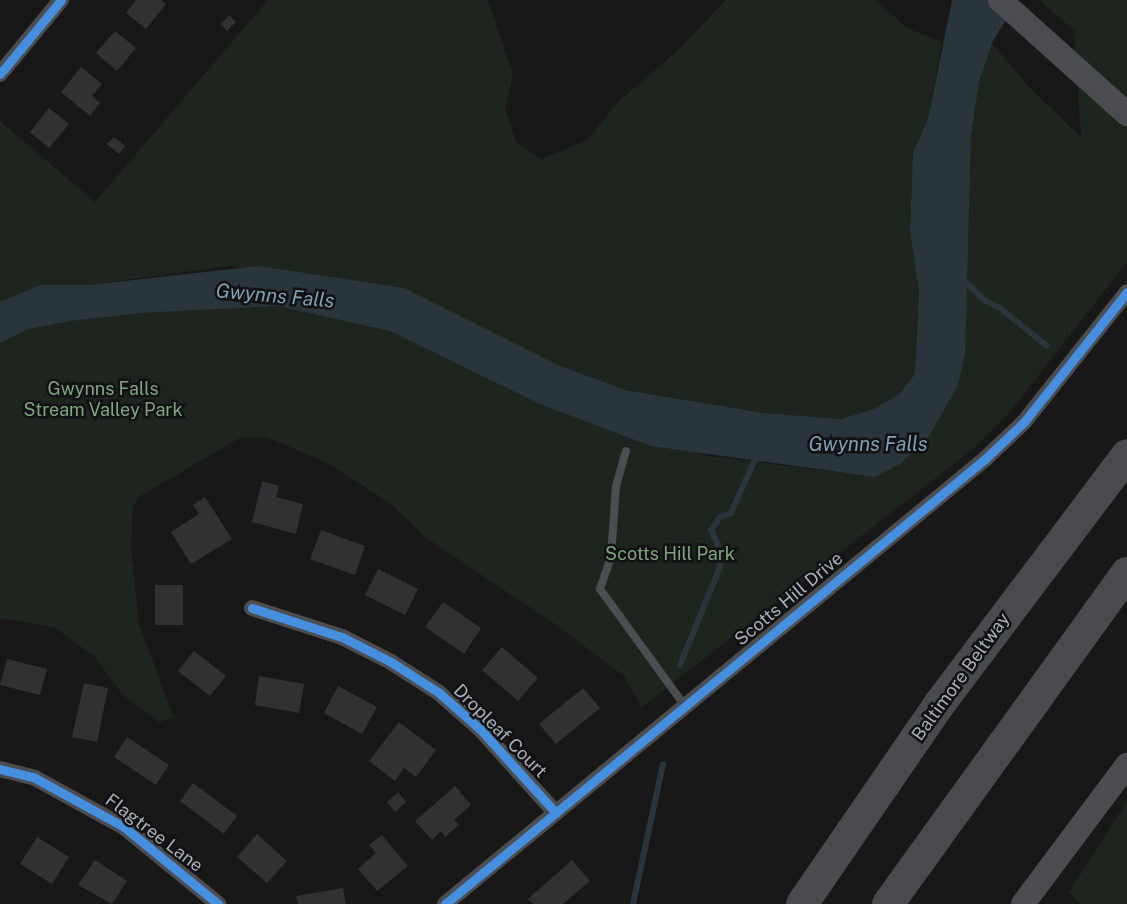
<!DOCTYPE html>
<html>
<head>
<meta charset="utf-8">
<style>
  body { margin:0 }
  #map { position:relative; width:1127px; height:904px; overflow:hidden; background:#181818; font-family:"Public Sans",sans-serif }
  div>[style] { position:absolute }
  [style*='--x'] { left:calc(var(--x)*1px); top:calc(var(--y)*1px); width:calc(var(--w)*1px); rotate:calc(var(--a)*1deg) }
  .green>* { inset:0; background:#1d251e }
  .water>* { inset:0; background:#2a343b }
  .stream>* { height:6px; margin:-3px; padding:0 3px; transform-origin:3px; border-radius:3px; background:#2a343b }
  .building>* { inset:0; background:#303132 }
  .lane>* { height:8px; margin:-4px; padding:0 4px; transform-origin:4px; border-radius:4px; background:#4b4d51 }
  .street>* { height:16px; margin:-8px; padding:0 8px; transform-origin:8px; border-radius:8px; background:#4b4d51 }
  .secondary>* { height:24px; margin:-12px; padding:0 12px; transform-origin:12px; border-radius:12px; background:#4a4c4f }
  .highway>* { height:32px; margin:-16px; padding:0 16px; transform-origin:16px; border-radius:16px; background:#494a4d }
  .cycleway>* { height:9px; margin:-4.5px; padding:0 4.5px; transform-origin:4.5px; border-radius:4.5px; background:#468fdf }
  span { translate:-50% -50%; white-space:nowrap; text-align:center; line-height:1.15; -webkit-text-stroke:5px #121214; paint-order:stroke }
  .park-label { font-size:18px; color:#7ea67e }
  .street-label { font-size:18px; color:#a8afb9 }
  .water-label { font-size:20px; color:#7da0b6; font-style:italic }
</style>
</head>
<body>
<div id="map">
  <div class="green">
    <div style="clip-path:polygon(268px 0,488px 0,513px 75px,505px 109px,516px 142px,541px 159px,586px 141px,619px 101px,674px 54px,726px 0,876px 0,907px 28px,942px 42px,928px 119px,913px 152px,910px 231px,919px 292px,915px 374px,899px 394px,874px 409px,842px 419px,764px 413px,625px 390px,558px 365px,404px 288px,229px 266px,89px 285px,40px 285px,0 313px,0 121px,95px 202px)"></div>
    <div style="clip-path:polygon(1040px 0,1127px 0,1127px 262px,1010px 412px,973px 449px,642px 707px,624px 676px,555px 624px,425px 537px,390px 503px,325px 462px,267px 437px,240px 438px,140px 496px,133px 506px,131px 549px,139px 624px,174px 718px,159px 722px,122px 694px,94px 656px,54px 627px,0 618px,0 320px,319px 296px,703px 455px,875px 477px,964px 319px,971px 136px,979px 83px,992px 43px,1029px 87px,1081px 137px,1074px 31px)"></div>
    <div style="clip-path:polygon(1127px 801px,1127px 904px,1081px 904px,1069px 892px)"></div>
  </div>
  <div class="water">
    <div style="clip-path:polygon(952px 0,1018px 0,992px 43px,979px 83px,971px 136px,965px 354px,958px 385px,928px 438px,900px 464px,875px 477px,651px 446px,540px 404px,390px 331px,278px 306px,140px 313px,70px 321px,28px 329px,0 343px,0 302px,40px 285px,89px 285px,259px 266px,404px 288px,558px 365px,625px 390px,764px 413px,841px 419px,874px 409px,899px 394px,915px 374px,919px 292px,910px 231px,913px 152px,928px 119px)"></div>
  </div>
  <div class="stream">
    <div style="--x:961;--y:277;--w:33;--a:45"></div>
    <div style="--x:984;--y:300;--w:18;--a:27"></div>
    <div style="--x:1000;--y:308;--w:60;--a:39"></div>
    <div style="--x:680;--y:665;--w:106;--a:-67.8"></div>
    <div style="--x:720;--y:567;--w:14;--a:-86"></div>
    <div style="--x:721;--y:553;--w:25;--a:-113"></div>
    <div style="--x:711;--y:530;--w:16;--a:-55"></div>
    <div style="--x:720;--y:517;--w:12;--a:-20"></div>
    <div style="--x:731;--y:513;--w:61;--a:-65.9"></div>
    <div style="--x:633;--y:904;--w:143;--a:-77.9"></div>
  </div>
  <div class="building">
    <div style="clip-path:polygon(136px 0,161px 0,166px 4px,146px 29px,126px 13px)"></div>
    <div style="clip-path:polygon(229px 15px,236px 22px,227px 31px,221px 24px)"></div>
    <div style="clip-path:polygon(115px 31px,136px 48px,117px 71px,96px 53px)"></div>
    <div style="clip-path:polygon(81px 67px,102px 84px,92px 96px,100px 103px,90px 116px,61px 92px)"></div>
    <div style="clip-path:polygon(49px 108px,69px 124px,49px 148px,30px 132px)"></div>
    <div style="clip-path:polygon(114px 137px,125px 146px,119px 154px,107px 144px)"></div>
    <div style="clip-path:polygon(262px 481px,279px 486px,276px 497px,303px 504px,296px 534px,252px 522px)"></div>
    <div style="clip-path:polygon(205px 497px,232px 539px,191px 564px,171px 532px,199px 514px,193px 505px)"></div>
    <div style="clip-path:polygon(321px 530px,365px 546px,355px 575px,310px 559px)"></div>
    <div style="clip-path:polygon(378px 569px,418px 589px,405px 615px,365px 595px)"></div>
    <div style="clip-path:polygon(155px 585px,183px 585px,183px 625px,155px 625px)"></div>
    <div style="clip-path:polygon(443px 602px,481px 628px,464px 654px,425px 627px)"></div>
    <div style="clip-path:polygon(502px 647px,538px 678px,518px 701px,482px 670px)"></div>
    <div style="clip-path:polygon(194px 651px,226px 676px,210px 696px,178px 671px)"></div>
    <div style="clip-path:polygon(7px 659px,47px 669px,40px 695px,0 685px)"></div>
    <div style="clip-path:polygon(259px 676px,304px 684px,299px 713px,255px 705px)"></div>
    <div style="clip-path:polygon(84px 683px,108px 688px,97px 742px,72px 737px)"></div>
    <div style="clip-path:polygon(338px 686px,377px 707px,362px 734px,324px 713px)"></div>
    <div style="clip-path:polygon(583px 688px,600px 708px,556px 744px,539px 724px)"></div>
    <div style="clip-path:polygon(399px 722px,436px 750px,416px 777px,404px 768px,395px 781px,369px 761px)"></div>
    <div style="clip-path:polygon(127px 737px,169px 765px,156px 785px,114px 757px)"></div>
    <div style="clip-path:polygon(193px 783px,237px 816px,224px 834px,180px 801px)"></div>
    <div style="clip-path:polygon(455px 786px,471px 805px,454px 820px,459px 825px,445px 837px,441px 831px,432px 840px,415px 821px)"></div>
    <div style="clip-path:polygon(398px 792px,406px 802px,395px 812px,387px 802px)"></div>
    <div style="clip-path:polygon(257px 834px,287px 861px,267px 883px,237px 857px)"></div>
    <div style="clip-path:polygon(382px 835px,408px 866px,377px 891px,358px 869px,376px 853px,369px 845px)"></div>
    <div style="clip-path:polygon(37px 837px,69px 857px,52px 884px,20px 864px)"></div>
    <div style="clip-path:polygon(95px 860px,127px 881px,112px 904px,78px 885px)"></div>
    <div style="clip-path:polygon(572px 860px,590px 881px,563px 904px,533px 904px,528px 899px)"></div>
    <div style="clip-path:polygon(343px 888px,346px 904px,298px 904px,296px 896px)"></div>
  </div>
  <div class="lane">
    <div style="--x:626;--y:451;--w:36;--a:106"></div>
    <div style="--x:616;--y:486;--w:71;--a:94"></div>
    <div style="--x:611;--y:557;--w:34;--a:109"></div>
    <div style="--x:600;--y:589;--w:145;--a:54"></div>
  </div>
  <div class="street">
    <div style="--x:0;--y:74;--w:96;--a:-50.5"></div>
    <div style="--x:252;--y:608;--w:95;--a:17.9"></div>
    <div style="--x:342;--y:637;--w:55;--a:27"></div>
    <div style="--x:391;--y:662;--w:56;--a:32.6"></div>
    <div style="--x:438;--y:692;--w:56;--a:41.4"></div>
    <div style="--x:480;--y:729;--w:113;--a:47.9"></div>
    <div style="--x:0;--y:769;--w:36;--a:14"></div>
    <div style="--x:35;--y:778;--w:102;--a:28.8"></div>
    <div style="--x:124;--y:827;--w:122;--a:39.3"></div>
    <div style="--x:445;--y:904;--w:700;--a:-39.49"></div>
    <div style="--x:985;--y:459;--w:54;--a:-43.5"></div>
    <div style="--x:1024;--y:422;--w:166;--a:-51.6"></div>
  </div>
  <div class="secondary">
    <div style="--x:1000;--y:0;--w:171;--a:41.9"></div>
    <div style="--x:1023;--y:904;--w:174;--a:-53.2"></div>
  </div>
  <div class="highway">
    <div style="--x:802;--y:904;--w:240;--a:-55.5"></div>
    <div style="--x:938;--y:706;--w:314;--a:-53"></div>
    <div style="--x:888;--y:904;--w:408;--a:-54.2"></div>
  </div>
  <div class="cycleway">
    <div style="--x:0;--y:74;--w:96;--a:-50.5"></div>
    <div style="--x:252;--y:608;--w:95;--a:17.9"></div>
    <div style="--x:342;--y:637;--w:55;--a:27"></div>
    <div style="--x:391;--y:662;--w:56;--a:32.6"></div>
    <div style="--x:438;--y:692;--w:56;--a:41.4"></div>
    <div style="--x:480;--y:729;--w:113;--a:47.9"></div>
    <div style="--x:0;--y:769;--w:36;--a:14"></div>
    <div style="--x:35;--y:778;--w:102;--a:28.8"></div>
    <div style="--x:124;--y:827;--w:122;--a:39.3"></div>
    <div style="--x:445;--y:904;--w:700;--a:-39.49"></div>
    <div style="--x:985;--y:459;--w:54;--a:-43.5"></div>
    <div style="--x:1024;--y:422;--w:166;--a:-51.6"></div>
  </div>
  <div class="park-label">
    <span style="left:103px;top:400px">Gwynns Falls<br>Stream Valley Park</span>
    <span style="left:670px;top:554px">Scotts Hill Park</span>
  </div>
  <div class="street-label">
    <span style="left:789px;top:599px;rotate:-40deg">Scotts Hill Drive</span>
    <span style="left:961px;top:677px;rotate:-54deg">Baltimore Beltway</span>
    <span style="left:500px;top:731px;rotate:45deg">Dropleaf Court</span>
    <span style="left:154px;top:833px;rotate:37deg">Flagtree Lane</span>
  </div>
  <div class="water-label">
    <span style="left:275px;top:296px;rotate:5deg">Gwynns Falls</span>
    <span style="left:868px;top:444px">Gwynns Falls</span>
  </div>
</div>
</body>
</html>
